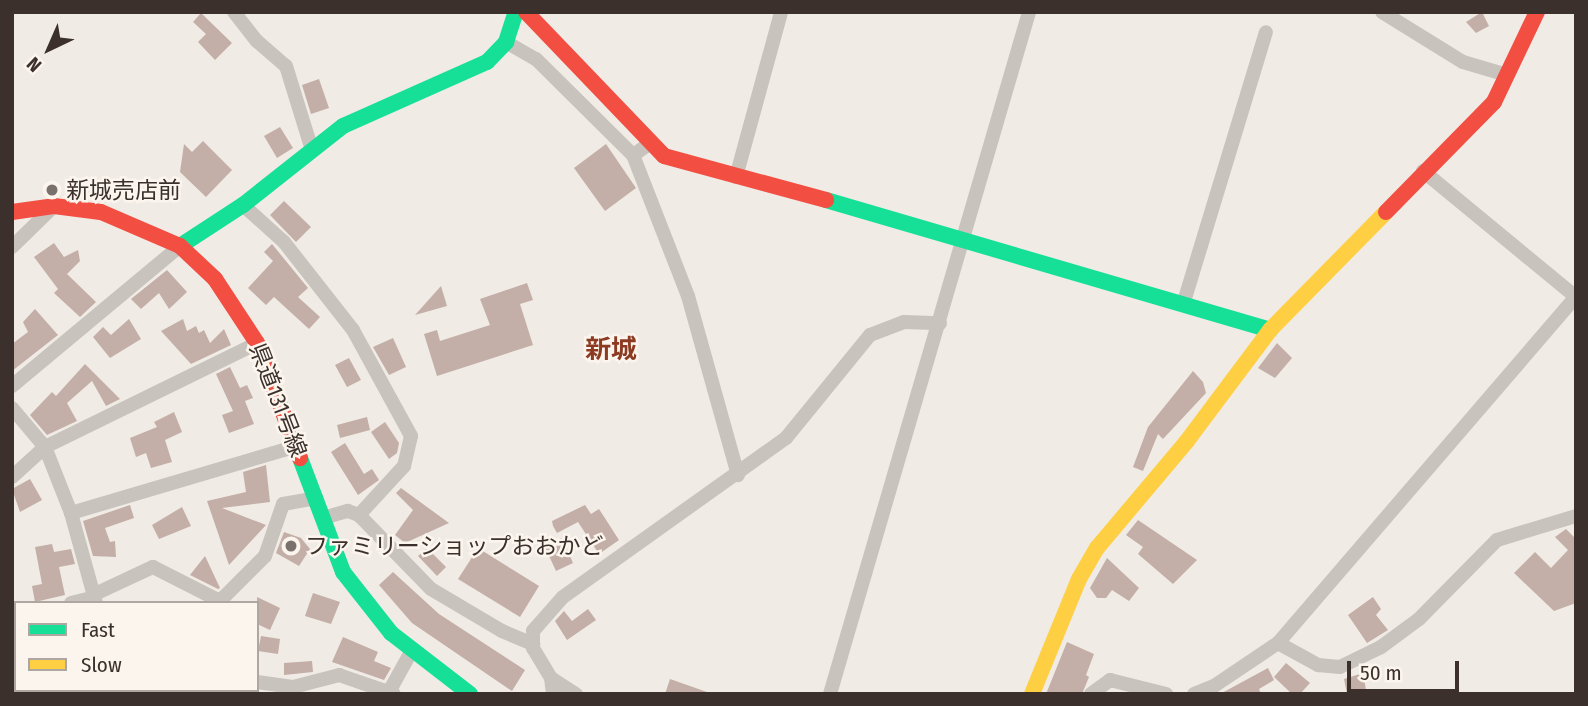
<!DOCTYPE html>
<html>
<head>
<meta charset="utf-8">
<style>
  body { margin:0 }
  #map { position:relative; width:1588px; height:706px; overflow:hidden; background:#f0ebe5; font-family:"Fira Sans Condensed","Noto Sans JP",sans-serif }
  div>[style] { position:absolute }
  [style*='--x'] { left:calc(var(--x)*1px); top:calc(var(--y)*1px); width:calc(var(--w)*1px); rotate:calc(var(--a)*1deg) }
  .building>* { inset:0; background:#c3afa7 }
  .street>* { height:14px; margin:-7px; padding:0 7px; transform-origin:7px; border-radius:7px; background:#c9c3be }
  .fast>* { height:16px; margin:-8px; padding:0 8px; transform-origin:8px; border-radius:8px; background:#16e098 }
  .slow>* { height:16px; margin:-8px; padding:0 8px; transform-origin:8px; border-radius:8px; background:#ffcf43 }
  .jam>* { height:16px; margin:-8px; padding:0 8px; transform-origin:8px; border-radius:8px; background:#f24e42 }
  .dots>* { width:19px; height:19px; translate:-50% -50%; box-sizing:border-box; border:4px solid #fbf5ee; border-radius:50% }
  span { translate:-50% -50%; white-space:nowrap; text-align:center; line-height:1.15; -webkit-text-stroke:5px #fbf5ee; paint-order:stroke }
  .poi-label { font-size:23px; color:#3b302b }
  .left { translate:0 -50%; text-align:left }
  .street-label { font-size:23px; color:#3b302b }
  .quarter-label { font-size:26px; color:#8c3b22; font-weight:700 }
  .frame { position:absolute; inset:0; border:14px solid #3b302b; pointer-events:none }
  .legend { position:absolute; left:14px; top:601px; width:245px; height:91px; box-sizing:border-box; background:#fbf5ee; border:2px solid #aea6a0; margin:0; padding:9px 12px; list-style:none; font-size:21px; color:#3b302b }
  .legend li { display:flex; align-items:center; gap:14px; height:35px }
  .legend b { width:35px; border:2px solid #aea6a0 }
  .north { position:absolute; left:14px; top:14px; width:70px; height:70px; -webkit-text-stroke:5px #fbf5ee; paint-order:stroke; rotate:224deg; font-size:19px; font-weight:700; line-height:28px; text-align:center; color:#3b302b }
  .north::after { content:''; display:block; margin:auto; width:24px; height:32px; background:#3b302b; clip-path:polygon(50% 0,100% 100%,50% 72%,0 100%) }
  .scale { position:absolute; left:1347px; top:661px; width:112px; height:32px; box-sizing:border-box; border:4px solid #3b302b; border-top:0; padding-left:9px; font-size:21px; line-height:24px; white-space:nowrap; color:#3b302b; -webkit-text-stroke:5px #fbf5ee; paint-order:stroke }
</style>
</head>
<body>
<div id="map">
  <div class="building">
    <div style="clip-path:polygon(1482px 12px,1489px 26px,1476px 33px,1466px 22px)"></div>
    <div style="clip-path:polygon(201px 13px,232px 43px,215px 60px,198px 42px,206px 34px,193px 22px)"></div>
    <div style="clip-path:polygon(319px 79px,329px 108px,311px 114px,302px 85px)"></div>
    <div style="clip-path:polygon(280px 127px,293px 148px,277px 158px,264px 136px)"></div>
    <div style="clip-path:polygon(203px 141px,232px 170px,206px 197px,180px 172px,184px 144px,192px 152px)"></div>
    <div style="clip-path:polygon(606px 144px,636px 188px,605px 211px,574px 168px)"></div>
    <div style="clip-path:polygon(284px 201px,311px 227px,296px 242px,270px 215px)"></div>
    <div style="clip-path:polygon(54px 243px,64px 257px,78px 250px,80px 261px,67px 274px,96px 302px,80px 317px,54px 293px,58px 289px,34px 257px)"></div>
    <div style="clip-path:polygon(272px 244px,308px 288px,298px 297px,320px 317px,309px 329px,274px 297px,266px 305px,248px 288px,273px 261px,264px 252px)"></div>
    <div style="clip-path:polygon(167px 270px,187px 292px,169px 309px,159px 293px,141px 309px,131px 299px)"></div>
    <div style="clip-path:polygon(527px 283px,533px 300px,520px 304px,533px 345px,437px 376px,424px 334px,437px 330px,440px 341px,490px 325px,480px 299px)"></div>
    <div style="clip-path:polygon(441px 286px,447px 306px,415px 315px)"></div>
    <div style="clip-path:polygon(35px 309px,58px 335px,12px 371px,12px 344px,28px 332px,23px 322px)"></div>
    <div style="clip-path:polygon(129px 319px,141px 339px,110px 358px,93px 337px,103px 327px,111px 335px)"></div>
    <div style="clip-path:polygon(183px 319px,187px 331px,196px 326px,199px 333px,204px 330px,210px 343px,224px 329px,231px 345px,191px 364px,161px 331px)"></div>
    <div style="clip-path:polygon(393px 338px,406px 367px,389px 375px,373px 347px)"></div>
    <div style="clip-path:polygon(1277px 343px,1292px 358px,1275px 378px,1258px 368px)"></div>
    <div style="clip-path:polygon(349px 358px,361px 380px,347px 387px,335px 365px)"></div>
    <div style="clip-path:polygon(85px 364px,120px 399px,106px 406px,92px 381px,67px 403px,77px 421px,47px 435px,30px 415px,52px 392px,56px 396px)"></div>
    <div style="clip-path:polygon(230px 367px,240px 388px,247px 385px,253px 398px,245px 401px,254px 424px,229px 433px,222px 415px,233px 411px,216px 374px)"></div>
    <div style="clip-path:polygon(1193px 371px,1203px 382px,1206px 393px,1163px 439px,1158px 434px,1143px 471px,1133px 467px,1148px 427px)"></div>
    <div style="clip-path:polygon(174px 412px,182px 432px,165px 440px,172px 462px,151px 468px,146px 453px,136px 457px,130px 438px,157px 427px,154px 422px)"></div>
    <div style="clip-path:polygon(367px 417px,370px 430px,340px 438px,337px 425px)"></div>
    <div style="clip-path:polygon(385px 422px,399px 443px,397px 453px,389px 459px,371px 432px)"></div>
    <div style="clip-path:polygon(345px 443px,364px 474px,372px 469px,379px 480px,358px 495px,331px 452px)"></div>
    <div style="clip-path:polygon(266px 465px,270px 502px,222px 508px,266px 525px,229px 565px,207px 501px,246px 492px,243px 472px)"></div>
    <div style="clip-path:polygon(30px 479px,42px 500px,20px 512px,12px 489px)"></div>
    <div style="clip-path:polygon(401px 488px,449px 523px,405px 543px,395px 535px,413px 510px,396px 493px)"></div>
    <div style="clip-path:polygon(130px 505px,134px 518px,105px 528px,110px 542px,115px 541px,116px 557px,93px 556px,83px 521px)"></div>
    <div style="clip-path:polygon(585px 505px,591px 514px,599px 509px,619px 540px,599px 554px,578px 522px,557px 533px,553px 526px,552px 521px)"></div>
    <div style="clip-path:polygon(182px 507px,191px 526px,159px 539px,152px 525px)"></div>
    <div style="clip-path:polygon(1138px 520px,1197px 560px,1173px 584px,1138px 554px,1143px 547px,1126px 535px)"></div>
    <div style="clip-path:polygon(1566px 529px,1576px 539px,1576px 603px,1554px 611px,1514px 573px,1535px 552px,1551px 568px,1568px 550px,1555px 537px)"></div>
    <div style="clip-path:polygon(284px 532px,301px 538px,310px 549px,299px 566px,276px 553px)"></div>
    <div style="clip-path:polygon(562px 538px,573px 563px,556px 571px,544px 545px)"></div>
    <div style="clip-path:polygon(52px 544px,54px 552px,71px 549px,75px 564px,59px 567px,65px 595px,35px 602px,32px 586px,42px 584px,35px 547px)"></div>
    <div style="clip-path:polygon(427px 548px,446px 567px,437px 576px,418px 556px)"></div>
    <div style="clip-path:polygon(478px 548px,539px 586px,520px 617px,458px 579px)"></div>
    <div style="clip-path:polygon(205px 556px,220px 588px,218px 589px,190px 575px)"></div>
    <div style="clip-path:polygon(1107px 558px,1139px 588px,1129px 601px,1112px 590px,1106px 598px,1097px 598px,1090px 588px)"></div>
    <div style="clip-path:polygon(393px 572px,439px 614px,525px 670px,512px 691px,412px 623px,379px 585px)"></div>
    <div style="clip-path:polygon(313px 593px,340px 602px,331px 624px,305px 616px)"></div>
    <div style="clip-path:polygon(257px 597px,280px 608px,270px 630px,257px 624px)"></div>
    <div style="clip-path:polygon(1373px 597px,1381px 609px,1376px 615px,1388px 630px,1367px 643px,1348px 615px)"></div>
    <div style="clip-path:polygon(588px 609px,596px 620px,567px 640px,555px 621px,564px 611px,572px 621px)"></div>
    <div style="clip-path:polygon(261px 636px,280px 639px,278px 654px,258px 651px)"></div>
    <div style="clip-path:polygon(343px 637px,378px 652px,374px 661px,391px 668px,384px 680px,332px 662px)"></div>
    <div style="clip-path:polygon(1067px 642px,1094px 654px,1086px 675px,1089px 677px,1082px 694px,1046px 694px)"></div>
    <div style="clip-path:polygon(312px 661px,313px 672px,284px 675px,284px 663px)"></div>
    <div style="clip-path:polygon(1286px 663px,1310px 683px,1300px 694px,1292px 694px,1274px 677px)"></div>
    <div style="clip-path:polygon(1268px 668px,1274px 680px,1259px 689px,1261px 694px,1220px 694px)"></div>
    <div style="clip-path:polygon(1363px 673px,1366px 690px,1347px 694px,1344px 679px)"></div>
    <div style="clip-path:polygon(670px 679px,707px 692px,706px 694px,665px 694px)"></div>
  </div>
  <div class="street">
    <div style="--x:234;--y:12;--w:37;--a:52"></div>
    <div style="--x:257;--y:41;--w:38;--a:41"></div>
    <div style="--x:286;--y:66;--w:88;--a:72.8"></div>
    <div style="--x:1382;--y:12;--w:95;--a:31.7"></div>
    <div style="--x:1463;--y:62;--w:46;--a:16.5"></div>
    <div style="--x:506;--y:42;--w:34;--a:30"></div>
    <div style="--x:536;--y:59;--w:136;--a:44.7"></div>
    <div style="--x:649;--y:144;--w:19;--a:145"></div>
    <div style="--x:633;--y:155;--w:151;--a:68.7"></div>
    <div style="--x:688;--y:296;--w:186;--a:74.4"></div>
    <div style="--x:1423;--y:171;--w:198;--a:39.5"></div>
    <div style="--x:736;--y:177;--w:171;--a:-74.7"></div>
    <div style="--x:243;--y:205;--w:55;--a:42.1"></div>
    <div style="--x:284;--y:242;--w:112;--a:51.9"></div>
    <div style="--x:353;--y:330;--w:121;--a:61.3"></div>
    <div style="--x:411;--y:436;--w:31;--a:103"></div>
    <div style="--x:404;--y:466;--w:67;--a:132.6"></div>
    <div style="--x:12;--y:247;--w:57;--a:-44.3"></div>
    <div style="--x:1183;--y:305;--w:285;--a:-73.1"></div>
    <div style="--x:12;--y:386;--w:219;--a:-39.8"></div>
    <div style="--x:12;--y:408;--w:51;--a:49.8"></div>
    <div style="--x:45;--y:447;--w:71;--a:68.5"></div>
    <div style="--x:71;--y:513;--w:93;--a:74.5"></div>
    <div style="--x:12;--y:477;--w:45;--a:-42.3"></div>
    <div style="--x:45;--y:447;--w:236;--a:-26.1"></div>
    <div style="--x:71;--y:513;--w:236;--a:-16.5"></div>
    <div style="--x:323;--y:518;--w:26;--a:-16"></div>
    <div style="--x:348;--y:511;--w:12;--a:20"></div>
    <div style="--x:359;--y:515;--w:103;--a:45.8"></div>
    <div style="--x:431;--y:589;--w:82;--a:30.6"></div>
    <div style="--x:502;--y:631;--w:34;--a:23"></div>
    <div style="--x:95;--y:594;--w:64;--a:-25"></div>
    <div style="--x:153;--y:567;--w:75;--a:26.9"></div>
    <div style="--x:220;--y:601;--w:64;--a:-45"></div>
    <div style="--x:265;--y:556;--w:55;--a:-70.9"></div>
    <div style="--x:283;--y:504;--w:34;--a:-10"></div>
    <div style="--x:71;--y:603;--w:25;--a:-14"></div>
    <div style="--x:12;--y:616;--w:4;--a:-14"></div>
    <div style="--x:1278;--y:643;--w:46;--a:28.8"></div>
    <div style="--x:1318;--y:665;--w:22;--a:5"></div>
    <div style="--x:1340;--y:667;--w:46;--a:-26"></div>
    <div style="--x:1381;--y:647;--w:47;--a:-36.4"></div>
    <div style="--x:1419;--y:619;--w:111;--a:-45.4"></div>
    <div style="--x:1497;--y:540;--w:83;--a:-16.9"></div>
    <div style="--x:551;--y:678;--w:30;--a:33"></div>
    <div style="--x:257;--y:682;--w:36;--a:8"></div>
    <div style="--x:293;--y:687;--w:48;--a:-14.6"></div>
    <div style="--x:339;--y:675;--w:58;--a:19.1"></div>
    <div style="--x:121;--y:690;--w:4;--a:76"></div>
    <div style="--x:224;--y:690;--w:4;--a:90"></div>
    <div style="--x:390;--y:690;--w:43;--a:-61.1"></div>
    <div style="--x:50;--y:694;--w:12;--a:-20"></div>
    <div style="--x:553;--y:694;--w:16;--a:-97"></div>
    <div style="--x:551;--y:678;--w:35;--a:-121"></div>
    <div style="--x:533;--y:648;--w:17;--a:-90"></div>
    <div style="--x:533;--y:631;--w:45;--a:-48.6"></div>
    <div style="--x:563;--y:597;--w:274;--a:-35.5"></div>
    <div style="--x:786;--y:438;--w:133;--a:-50.8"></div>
    <div style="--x:870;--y:335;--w:36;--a:-21"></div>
    <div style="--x:904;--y:322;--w:36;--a:2"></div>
    <div style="--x:830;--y:694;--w:710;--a:-73.73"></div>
    <div style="--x:1091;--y:694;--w:24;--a:-36"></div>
    <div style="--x:1110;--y:680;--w:58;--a:14"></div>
    <div style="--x:1194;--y:694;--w:22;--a:-22"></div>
    <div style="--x:1214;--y:686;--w:77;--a:-33.9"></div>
    <div style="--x:1278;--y:643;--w:457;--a:-49.3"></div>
  </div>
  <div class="fast">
    <div style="--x:826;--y:200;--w:463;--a:16.3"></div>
    <div style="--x:180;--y:246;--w:75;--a:-33.1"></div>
    <div style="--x:243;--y:205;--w:127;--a:-38.3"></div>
    <div style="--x:343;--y:126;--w:158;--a:-24"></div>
    <div style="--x:487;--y:62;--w:28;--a:-46"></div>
    <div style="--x:506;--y:42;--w:32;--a:-72"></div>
    <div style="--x:300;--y:458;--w:122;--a:69.3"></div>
    <div style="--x:343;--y:572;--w:78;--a:51.8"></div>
    <div style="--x:391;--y:633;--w:100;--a:37.7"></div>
  </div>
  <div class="slow">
    <div style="--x:1032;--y:694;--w:124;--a:-67.8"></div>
    <div style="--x:1079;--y:579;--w:36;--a:-60"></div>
    <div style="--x:1097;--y:548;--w:140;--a:-49.9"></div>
    <div style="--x:1187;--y:441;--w:139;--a:-53.2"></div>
    <div style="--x:1270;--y:330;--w:165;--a:-45.5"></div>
  </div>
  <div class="jam">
    <div style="--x:526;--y:12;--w:199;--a:46.2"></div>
    <div style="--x:664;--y:156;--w:168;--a:15.2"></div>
    <div style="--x:12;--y:212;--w:42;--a:-8.1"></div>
    <div style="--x:54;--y:206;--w:47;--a:7.3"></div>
    <div style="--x:101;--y:212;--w:86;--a:23.3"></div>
    <div style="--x:180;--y:246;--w:48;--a:43.3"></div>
    <div style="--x:215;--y:279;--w:77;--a:56.7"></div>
    <div style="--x:257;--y:343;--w:123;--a:69.5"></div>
    <div style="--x:1386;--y:212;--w:154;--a:-45.5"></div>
    <div style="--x:1494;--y:102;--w:100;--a:-64.5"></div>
  </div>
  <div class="dots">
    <div style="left:52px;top:190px;background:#7a716c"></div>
    <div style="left:291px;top:546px;background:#7a716c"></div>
  </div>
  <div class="poi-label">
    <span class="left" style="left:66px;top:190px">新城売店前</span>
    <span class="left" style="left:305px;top:546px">ファミリーショップおおかど</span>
  </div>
  <div class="street-label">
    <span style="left:278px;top:400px;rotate:69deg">県道131号線</span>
  </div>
  <div class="quarter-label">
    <span style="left:611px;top:350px">新城</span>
  </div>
  <div class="frame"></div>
  <ul class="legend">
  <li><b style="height:9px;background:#16e098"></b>Fast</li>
  <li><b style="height:9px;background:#ffcf43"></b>Slow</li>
  </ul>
  <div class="north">N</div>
  <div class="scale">50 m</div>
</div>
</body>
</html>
